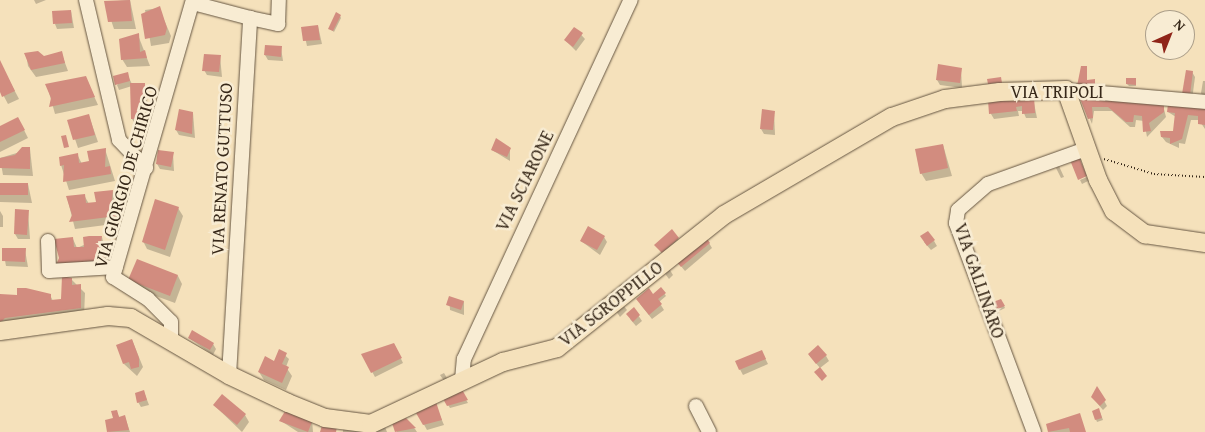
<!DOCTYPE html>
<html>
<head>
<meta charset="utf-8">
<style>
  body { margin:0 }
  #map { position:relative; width:1205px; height:432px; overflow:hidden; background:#f5e1bb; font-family:"Gentium Book Plus",serif }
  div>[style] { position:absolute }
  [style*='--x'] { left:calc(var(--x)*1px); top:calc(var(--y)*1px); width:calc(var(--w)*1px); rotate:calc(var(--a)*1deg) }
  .shadow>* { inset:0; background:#0003 }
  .building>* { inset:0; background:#d28c7f }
  .path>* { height:2px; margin-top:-1px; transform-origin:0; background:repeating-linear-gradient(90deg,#372819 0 1px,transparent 0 3.5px) }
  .roads { filter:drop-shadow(0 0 1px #665642) drop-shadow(0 0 1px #665642) }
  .minor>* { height:14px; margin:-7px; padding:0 7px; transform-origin:7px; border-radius:7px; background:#f8ecd3 }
  .major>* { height:18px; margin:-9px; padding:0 9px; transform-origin:9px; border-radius:9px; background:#f5e1bb }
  span { translate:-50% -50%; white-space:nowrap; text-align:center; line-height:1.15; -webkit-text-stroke:5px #f8ecd3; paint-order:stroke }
  .street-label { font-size:18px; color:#372819 }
  .north { position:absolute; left:1145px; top:10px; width:50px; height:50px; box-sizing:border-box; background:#f8ecd3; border:1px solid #ab9e89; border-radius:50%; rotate:44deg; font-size:14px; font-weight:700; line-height:20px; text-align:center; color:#372819 }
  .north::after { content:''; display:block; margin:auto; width:18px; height:22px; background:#8f2418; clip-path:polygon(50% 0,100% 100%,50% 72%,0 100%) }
</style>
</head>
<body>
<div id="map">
  <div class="shadow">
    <div style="clip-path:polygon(34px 0,46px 0,36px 4px)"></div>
    <div style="clip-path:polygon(130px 0,136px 29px,114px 29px,105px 2px)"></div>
    <div style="clip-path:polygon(159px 8px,171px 36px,169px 43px,151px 46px,145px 10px)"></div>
    <div style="clip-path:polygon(71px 11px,74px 28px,57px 29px,55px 24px)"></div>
    <div style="clip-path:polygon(340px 16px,341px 18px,334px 32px,330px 29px)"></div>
    <div style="clip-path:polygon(318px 26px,322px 44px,307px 46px,303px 28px)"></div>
    <div style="clip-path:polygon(575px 28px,585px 39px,576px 51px,565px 40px)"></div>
    <div style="clip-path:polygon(138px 35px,150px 66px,127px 67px,122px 59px)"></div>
    <div style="clip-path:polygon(281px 48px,283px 61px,268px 60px,265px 55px)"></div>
    <div style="clip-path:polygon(61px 52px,68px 71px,36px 77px,28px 66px,26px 54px,44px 57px)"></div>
    <div style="clip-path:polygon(220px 56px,222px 77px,207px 75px,204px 70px)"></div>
    <div style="clip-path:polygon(0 63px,19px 99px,8px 104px,0 89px)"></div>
    <div style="clip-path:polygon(961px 69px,962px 88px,940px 85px,937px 80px)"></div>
    <div style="clip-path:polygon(1192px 72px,1195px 77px,1192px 100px,1186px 99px)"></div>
    <div style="clip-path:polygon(127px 74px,132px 84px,144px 84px,147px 89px,148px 123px,135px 124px,132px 119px,132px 86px,119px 90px,117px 85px)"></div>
    <div style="clip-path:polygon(86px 78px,98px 105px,55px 114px,47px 85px)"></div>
    <div style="clip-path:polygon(1135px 79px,1136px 86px,1129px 86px,1127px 84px)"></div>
    <div style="clip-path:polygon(1203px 81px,1205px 81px,1205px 100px,1201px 93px)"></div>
    <div style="clip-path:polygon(1033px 98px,1037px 118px,1026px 118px,1023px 111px,1018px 111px,1019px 116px,994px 119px,991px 114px,989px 101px)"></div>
    <div style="clip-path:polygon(1081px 98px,1163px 105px,1166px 117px,1147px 137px,1144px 121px,1136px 120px,1135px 127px,1130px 127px,1112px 111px,1094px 111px,1092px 124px)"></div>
    <div style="clip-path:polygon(1205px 108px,1205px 129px,1199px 120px,1191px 120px,1185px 144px,1179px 143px,1179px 148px,1166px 142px,1162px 137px,1174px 132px,1176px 117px,1168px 112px)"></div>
    <div style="clip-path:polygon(774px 112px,775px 135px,764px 134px,761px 129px)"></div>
    <div style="clip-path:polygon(193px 113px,195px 138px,179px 135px,176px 130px)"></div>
    <div style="clip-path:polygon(89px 116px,98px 142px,78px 148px,69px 121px)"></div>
    <div style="clip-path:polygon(22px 126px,28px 138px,0 152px,0 127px)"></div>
    <div style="clip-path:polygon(943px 145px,952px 176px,926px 181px,921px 173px)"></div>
    <div style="clip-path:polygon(30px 149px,33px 176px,3px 175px,0 158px)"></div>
    <div style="clip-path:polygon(105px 149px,115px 181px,69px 190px,61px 165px,77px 154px,82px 164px,90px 162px)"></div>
    <div style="clip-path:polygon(510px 149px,510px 161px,492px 150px)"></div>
    <div style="clip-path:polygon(173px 154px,174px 171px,160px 169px,157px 164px)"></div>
    <div style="clip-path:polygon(1059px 166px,1064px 177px,1061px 178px,1056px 168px)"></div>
    <div style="clip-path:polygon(1087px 177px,1088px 181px,1082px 184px,1080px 180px)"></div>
    <div style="clip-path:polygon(0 184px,28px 184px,32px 203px,0 202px)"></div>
    <div style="clip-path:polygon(113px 191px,121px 223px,75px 229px,67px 197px,84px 195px,89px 204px,97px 203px)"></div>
    <div style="clip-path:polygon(178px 208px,183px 216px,170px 257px,147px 249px,143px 241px)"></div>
    <div style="clip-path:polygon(0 211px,3px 216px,3px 227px,0 227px)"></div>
    <div style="clip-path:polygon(28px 211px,30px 239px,18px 239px,15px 234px)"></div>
    <div style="clip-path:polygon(672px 231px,681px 244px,665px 257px,656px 245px)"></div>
    <div style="clip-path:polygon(102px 237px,108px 264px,57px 265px,73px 239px,77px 248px)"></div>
    <div style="clip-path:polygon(604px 237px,607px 242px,600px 255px,581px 241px)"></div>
    <div style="clip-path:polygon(934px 241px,937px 246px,931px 250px,924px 242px)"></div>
    <div style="clip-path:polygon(709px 243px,712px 248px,685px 271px,680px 265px)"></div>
    <div style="clip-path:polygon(3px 249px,25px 250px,28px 267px,6px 266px)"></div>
    <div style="clip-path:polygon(668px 267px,673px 275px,669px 279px,663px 271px)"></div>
    <div style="clip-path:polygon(178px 276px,182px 284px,175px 303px,134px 288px,130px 280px)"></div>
    <div style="clip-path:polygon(71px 279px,85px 293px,84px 316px,0 328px,0 295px,50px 295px,53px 301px,63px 300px)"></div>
    <div style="clip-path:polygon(661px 289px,666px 296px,659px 302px,664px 310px,652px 319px,640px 304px)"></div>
    <div style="clip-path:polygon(449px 297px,464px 302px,464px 315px,450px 310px)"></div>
    <div style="clip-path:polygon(1001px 300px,1005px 308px,999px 311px,995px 303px)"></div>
    <div style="clip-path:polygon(623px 305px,627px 310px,620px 317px,616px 311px)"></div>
    <div style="clip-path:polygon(634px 309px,642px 321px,636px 326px,630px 319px)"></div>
    <div style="clip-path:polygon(189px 338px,213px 344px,216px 349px,213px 355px)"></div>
    <div style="clip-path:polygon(132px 340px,143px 367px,137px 376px,124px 364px)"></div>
    <div style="clip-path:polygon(394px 344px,403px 363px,375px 377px,363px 355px)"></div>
    <div style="clip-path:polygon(280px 351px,289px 359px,286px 367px,292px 376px,286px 390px,264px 380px,259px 372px,275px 362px)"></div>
    <div style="clip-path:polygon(809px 355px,826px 356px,829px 361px,820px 368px)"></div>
    <div style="clip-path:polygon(764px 356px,768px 364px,743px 375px,736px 362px)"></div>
    <div style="clip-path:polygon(444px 373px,450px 383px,447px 385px,440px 375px)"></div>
    <div style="clip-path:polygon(459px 388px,468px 403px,450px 408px,443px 397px)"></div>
    <div style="clip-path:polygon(1097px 388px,1107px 406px,1103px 410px,1092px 397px)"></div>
    <div style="clip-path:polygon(144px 392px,149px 405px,141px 407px,138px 402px)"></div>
    <div style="clip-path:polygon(435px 404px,444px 425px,427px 430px,418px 414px)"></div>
    <div style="clip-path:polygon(214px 405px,245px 415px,249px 422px,242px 432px)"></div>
    <div style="clip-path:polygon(116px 412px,120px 418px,125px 417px,130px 432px,109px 432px,106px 421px,115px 419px)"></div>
    <div style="clip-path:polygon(1093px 412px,1100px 412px,1103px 420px,1097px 422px)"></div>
    <div style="clip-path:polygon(1079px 415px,1085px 432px,1049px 432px,1047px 425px)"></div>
    <div style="clip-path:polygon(312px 420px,313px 432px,298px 432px,281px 421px)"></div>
    <div style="clip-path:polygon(406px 420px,415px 429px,417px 432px,397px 432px,394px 424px)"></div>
    <div style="clip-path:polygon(385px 427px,387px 432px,343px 432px,343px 429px)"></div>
  </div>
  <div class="building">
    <div style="clip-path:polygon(130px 0,132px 21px,108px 22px,104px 1px)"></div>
    <div style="clip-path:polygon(160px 6px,167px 28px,165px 35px,145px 39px,141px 14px)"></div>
    <div style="clip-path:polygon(71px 10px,72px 23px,53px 24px,52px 11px)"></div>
    <div style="clip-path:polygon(336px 12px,341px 15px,333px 31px,328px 29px)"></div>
    <div style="clip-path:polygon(318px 25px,320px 40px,303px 41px,301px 27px)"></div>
    <div style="clip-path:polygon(574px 27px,583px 33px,573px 47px,564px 40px)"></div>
    <div style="clip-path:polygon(139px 33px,140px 52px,145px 50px,147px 58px,121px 60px,119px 39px)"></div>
    <div style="clip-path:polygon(265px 45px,282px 46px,281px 57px,264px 55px)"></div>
    <div style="clip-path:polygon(38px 51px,44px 56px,62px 51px,65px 63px,31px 70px,24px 53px)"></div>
    <div style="clip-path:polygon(204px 54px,221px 55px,219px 72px,202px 71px)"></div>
    <div style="clip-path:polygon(0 60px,15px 91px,2px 97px,0 92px)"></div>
    <div style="clip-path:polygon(938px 64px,962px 68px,960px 83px,936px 80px)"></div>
    <div style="clip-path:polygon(1081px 66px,1087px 66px,1087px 80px,1095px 79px,1095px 86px,1077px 86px)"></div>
    <div style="clip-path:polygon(1186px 70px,1193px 71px,1190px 95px,1182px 94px)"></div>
    <div style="clip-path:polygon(128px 72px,130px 81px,115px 85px,113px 76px)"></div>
    <div style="clip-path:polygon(86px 76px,95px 97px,49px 107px,51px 98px,45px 84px)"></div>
    <div style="clip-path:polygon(1001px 77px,1002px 83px,988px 84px,987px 79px)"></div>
    <div style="clip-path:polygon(1126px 78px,1136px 78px,1136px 85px,1126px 84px)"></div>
    <div style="clip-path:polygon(130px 83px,145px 83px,145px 119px,131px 119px)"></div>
    <div style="clip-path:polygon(1034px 96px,1035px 113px,1022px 114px,1022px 106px,1016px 107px,1017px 111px,989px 114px,988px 100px)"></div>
    <div style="clip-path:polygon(1079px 96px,1164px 104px,1164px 112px,1149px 123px,1151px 131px,1143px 132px,1142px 116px,1134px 115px,1133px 122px,1126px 122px,1108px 107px,1092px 107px,1093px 118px,1088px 119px)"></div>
    <div style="clip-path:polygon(1168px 104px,1205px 108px,1205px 125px,1198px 124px,1198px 116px,1188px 115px,1182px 139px,1170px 144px,1170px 138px,1161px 137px,1160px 131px,1173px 131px,1175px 113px,1167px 112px)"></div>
    <div style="clip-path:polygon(179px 109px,193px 112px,192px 134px,175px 130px)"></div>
    <div style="clip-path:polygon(762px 109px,775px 111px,773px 130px,760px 129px)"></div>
    <div style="clip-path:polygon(89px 114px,95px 135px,73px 140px,67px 120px)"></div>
    <div style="clip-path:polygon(18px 117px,25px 130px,0 142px,0 126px)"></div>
    <div style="clip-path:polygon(66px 135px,69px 147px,64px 148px,61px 136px)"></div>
    <div style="clip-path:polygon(496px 138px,511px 148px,507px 157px,491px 150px)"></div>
    <div style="clip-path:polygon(943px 144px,948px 168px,920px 174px,915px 149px)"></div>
    <div style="clip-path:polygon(22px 147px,30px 147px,30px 169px,0 168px,0 158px,15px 155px)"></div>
    <div style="clip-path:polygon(106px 148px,105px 167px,110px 166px,111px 174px,63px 182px,64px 165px,60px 166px,59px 157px,78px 153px,79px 163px,89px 161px,87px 151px)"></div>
    <div style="clip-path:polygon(158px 150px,174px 152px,171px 167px,156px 164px)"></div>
    <div style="clip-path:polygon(1079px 157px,1087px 176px,1078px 180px,1070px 160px)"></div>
    <div style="clip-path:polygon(0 183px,28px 183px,28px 195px,0 195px)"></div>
    <div style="clip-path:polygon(113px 190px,111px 209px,116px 208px,117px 216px,69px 222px,72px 215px,66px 196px,85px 194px,86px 203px,96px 202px,94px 192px)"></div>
    <div style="clip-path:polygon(155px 199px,179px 207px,165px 250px,142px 242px)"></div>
    <div style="clip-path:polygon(15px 209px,29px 210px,27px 235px,14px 234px)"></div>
    <div style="clip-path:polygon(588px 226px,605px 236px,597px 250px,580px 241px)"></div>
    <div style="clip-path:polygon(672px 229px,679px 238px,662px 253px,654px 245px)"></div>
    <div style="clip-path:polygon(928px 231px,935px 240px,927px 246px,920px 236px)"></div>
    <div style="clip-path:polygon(89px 236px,102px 236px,99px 255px,104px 254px,104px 262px,56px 265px,59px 258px,54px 239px,73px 237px,74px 247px,84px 247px,83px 237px)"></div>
    <div style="clip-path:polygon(705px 236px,710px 243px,681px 267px,675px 260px)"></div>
    <div style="clip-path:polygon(2px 248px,26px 248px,25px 262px,2px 261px)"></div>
    <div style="clip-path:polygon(137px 259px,178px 275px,170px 296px,128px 280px)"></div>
    <div style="clip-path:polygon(62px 276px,72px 278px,72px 285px,81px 284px,81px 308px,5px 318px,0 323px,0 294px,17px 295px,17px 288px,26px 288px,51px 294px,51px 300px,61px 299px)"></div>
    <div style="clip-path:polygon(661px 287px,666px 293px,658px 299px,662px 304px,649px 315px,636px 299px,649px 288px,653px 294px)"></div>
    <div style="clip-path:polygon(449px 296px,464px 301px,461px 310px,446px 305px)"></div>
    <div style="clip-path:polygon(1001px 299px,1005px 306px,997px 309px,993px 302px)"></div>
    <div style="clip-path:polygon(634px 307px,640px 315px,633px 322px,626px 314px)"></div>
    <div style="clip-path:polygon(192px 330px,214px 343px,210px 350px,188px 338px)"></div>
    <div style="clip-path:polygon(132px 339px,139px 358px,139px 367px,131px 369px,129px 362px,123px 364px,116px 345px)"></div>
    <div style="clip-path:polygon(394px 343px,402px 358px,371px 373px,361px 354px)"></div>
    <div style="clip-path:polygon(818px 345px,827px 355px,816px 364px,808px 354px)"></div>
    <div style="clip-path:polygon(279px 349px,287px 353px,282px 364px,289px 367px,282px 383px,258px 372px,265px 356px,274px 361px)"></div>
    <div style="clip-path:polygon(762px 350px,766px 359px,739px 370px,735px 361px)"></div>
    <div style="clip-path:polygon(820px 367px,827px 376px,822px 381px,814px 372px)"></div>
    <div style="clip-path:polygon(460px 386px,468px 400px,447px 406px,442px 397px)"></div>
    <div style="clip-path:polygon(1097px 386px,1106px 400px,1100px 406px,1091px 397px)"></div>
    <div style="clip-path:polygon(144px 390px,147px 400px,137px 403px,135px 393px)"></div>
    <div style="clip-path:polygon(222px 394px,246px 414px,237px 425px,213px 405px)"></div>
    <div style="clip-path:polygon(436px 402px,442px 420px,423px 425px,416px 413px)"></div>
    <div style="clip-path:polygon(287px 408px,313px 419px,308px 432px,279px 421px)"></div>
    <div style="clip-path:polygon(1099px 408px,1102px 418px,1095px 420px,1092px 411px)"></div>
    <div style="clip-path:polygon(117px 410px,119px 417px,125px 415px,129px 430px,107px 432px,105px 420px,113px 418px,111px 411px)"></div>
    <div style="clip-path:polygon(1080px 413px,1086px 432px,1070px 432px,1069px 428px,1048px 432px,1046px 424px)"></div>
    <div style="clip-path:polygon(406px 418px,416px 428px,395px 432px,392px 423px)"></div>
    <div style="clip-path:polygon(323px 422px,337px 426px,336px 432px,320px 432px)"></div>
  </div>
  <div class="path">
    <div style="--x:1104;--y:159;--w:52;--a:16.7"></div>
    <div style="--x:1154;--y:174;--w:51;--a:3.4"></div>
  </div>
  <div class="roads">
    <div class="minor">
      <div style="--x:86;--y:0;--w:144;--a:76.7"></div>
      <div style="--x:119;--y:140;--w:39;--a:46"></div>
      <div style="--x:193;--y:3;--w:59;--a:14.7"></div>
      <div style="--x:1066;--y:90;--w:140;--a:4.9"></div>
      <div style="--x:48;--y:241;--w:30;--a:88"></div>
      <div style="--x:49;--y:271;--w:67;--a:-3.4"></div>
      <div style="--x:171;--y:339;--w:17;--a:-90"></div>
      <div style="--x:171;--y:322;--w:33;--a:-135"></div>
      <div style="--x:148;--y:299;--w:41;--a:-147.8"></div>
      <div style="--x:113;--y:277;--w:288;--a:-73.9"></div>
      <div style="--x:229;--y:375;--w:358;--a:-86.6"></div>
      <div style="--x:250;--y:18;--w:29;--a:12"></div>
      <div style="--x:278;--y:24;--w:24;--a:-88"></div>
      <div style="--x:462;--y:380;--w:21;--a:-85"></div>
      <div style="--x:464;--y:359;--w:396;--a:-65.1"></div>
      <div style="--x:696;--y:406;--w:29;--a:63"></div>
      <div style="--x:1034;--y:432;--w:223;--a:-110.5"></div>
      <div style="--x:956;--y:223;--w:13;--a:-81"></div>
      <div style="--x:958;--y:210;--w:40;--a:-41"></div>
      <div style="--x:988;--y:184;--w:104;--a:-19.7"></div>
    </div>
    <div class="major">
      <div style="--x:0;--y:331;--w:109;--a:-7.9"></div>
      <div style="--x:108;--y:316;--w:23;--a:5"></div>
      <div style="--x:131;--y:318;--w:113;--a:30.2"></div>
      <div style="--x:229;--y:375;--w:65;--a:25.4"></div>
      <div style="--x:288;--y:403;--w:40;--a:22"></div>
      <div style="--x:325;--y:418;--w:46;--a:7.4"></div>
      <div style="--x:371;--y:424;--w:146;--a:-25.2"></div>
      <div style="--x:503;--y:362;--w:56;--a:-14.5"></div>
      <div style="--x:557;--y:348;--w:213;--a:-38.5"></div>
      <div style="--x:724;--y:215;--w:194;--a:-30.3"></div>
      <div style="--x:892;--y:117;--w:56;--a:-18.8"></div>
      <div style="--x:945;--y:99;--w:55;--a:-7.3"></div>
      <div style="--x:1000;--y:92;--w:66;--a:-1.7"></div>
      <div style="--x:1066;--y:90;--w:96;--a:70.4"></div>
      <div style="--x:1098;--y:180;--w:35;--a:63"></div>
      <div style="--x:1114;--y:211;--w:39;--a:37"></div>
      <div style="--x:1145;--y:234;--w:61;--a:8.5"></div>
    </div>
  </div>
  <div class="street-label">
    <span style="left:1057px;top:92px">VIA TRIPOLI</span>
    <span style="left:222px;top:169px;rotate:-87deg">VIA RENATO GUTTUSO</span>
    <span style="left:126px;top:177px;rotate:-74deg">VIA GIORGIO DE CHIRICO</span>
    <span style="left:525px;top:181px;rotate:-64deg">VIA SCIARONE</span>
    <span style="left:979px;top:281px;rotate:71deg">VIA GALLINARO</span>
    <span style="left:611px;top:304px;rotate:-38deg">VIA SGROPPILLO</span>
  </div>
  <div class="north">N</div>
</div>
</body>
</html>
